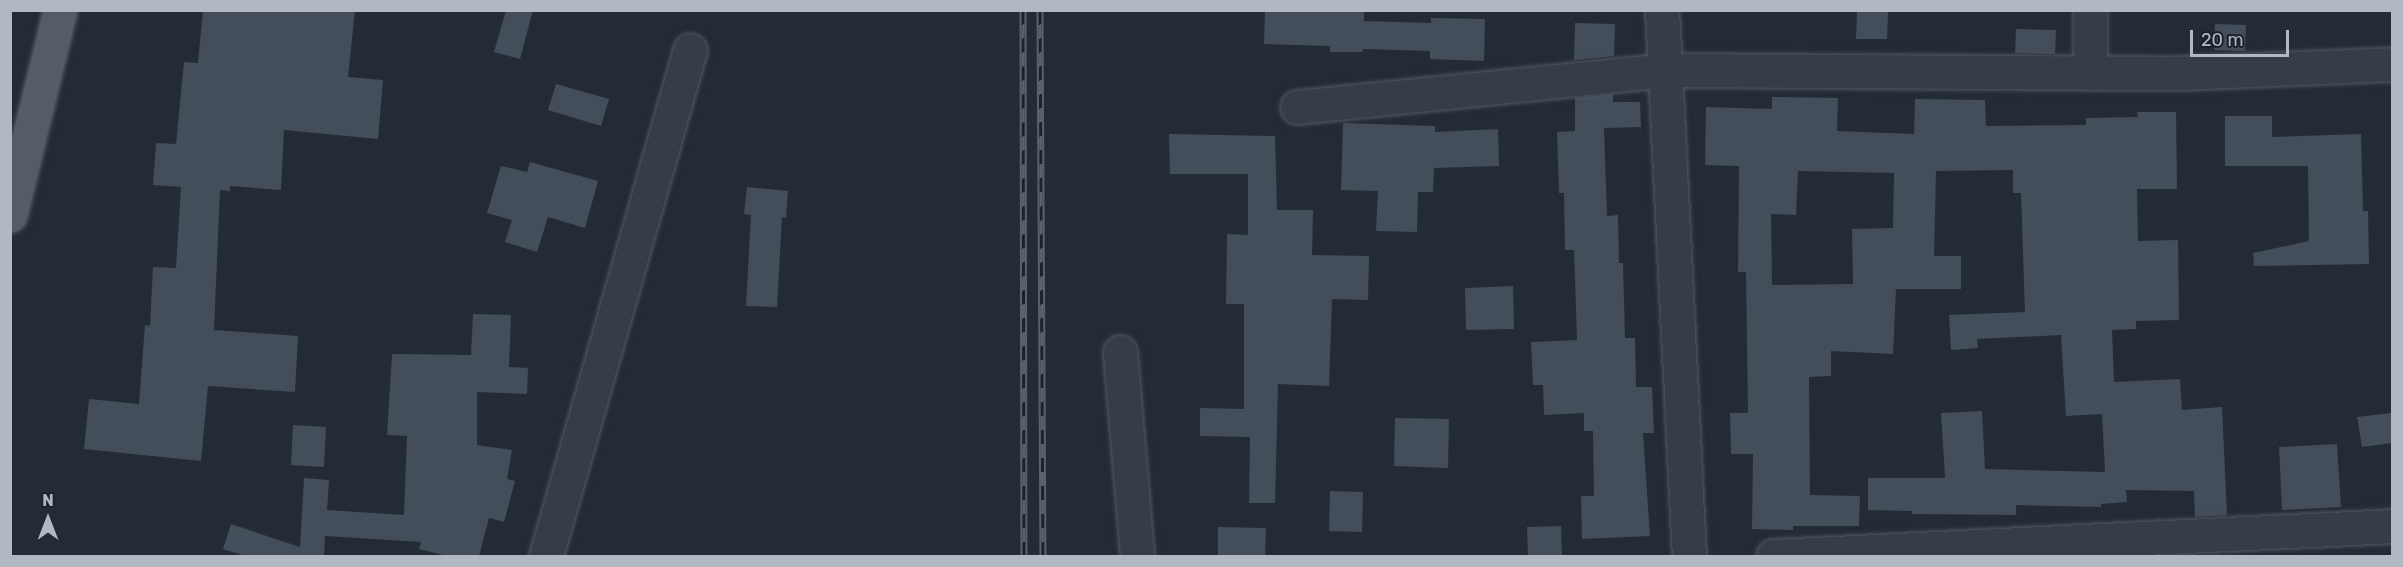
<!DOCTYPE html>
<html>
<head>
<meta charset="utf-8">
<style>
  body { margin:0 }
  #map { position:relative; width:2403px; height:567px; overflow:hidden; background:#232b37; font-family:Rubik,sans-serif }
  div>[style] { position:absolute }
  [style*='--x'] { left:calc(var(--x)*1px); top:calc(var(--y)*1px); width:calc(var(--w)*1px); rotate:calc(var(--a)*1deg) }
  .building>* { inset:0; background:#444e5b }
  .roads { filter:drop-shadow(0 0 2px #515862) drop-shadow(0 0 2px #515862) }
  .street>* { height:33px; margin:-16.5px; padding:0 16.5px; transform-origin:16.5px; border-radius:16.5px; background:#363d47 }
  .primary>* { height:33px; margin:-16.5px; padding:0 16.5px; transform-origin:16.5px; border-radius:16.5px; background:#545c67 }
  .rail>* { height:7px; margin-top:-3.5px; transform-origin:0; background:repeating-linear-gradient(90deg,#1b222c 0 14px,#58616e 0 28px); box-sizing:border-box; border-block:2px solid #58616e }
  span { translate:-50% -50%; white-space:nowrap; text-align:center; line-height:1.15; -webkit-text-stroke:5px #1b222c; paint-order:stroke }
  .frame { position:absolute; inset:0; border:12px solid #b1b8c4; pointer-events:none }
  .north { position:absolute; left:18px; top:489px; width:60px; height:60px; -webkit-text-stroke:4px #1b222c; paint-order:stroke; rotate:0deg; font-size:16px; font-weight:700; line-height:24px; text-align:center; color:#b1b8c4 }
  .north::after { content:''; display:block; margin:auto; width:21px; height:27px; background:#b1b8c4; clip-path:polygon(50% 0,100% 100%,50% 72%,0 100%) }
  .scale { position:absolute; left:2190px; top:30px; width:99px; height:27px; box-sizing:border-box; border:3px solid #b1b8c4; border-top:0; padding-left:8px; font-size:18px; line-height:21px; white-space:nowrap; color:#b1b8c4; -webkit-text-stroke:4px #1b222c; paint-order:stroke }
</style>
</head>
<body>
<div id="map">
  <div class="building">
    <div style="clip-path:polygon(203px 10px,355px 10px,348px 77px,383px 80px,378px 139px,284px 130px,281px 190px,230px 186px,230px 191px,220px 190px,214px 330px,298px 336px,295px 392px,208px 386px,201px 461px,84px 449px,89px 399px,139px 404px,145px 325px,150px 326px,153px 267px,176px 268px,181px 187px,153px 185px,156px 143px,176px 144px,184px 62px,198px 63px)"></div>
    <div style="clip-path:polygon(506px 10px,533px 10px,520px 59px,494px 52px)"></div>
    <div style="clip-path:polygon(1265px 10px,1364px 10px,1364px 21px,1431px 23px,1431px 18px,1485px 19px,1484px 61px,1430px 59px,1430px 51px,1363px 49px,1363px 52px,1330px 52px,1330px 46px,1264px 44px)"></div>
    <div style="clip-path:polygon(1857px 10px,1888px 10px,1887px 39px,1856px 39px)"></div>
    <div style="clip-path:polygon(1575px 23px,1615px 24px,1614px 56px,1574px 60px)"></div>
    <div style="clip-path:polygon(2215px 24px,2246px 25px,2245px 51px,2214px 50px)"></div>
    <div style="clip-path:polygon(2016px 29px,2056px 30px,2055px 54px,2015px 53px)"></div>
    <div style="clip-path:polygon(556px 84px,609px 99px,601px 126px,548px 110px)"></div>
    <div style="clip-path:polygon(1613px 94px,1613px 102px,1640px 102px,1641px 127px,1604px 128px,1607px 216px,1618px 215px,1619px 263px,1623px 263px,1625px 338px,1635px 338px,1636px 387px,1652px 387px,1654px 433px,1643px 433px,1650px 536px,1582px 539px,1581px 496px,1594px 496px,1593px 431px,1584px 431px,1584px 413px,1544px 415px,1543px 385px,1533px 385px,1531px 342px,1577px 340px,1574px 250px,1565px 250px,1564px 193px,1559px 193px,1557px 132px,1575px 131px,1575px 98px)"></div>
    <div style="clip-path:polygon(evenodd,1772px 97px,1838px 98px,1837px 131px,1914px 134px,1915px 99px,1985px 100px,1986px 126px,2086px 125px,2086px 118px,2138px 117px,2137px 112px,2176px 112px,2177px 189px,2137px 189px,2138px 241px,2178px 240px,2179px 320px,2136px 321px,2136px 329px,2112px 330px,2114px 382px,2180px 379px,2182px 410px,2222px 407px,2227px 515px,2195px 517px,2194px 491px,2126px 490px,2127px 502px,2101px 504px,2101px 507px,2016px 505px,2016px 515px,1912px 514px,1912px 511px,1868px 510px,1868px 478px,1945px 478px,1941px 413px,1982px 411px,1985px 469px,2105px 472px,2102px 414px,2066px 416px,2061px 335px,1977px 339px,1978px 348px,1951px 350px,1949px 315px,2025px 312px,2021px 193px,2013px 193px,2013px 170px,1936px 171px,1934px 256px,1961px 256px,1961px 289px,1896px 289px,1893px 354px,1831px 351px,1831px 376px,1809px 377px,1810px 495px,1860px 496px,1859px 526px,1793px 526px,1793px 530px,1752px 529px,1753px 454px,1731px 454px,1730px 413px,1748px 413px,1746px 272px,1738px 272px,1739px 166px,1705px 165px,1706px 107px,1772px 109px,1772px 97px,1798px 171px,1894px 173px,1893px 228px,1852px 229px,1853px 284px,1772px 285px,1771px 214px,1796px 215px,1798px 171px)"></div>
    <div style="clip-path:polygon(2225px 116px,2272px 116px,2272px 137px,2361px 134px,2363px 211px,2368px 211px,2369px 264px,2254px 266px,2253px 253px,2309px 241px,2308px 166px,2225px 166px)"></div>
    <div style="clip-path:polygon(1343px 123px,1435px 126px,1435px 132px,1498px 129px,1499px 166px,1434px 168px,1433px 192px,1418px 192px,1417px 232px,1376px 231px,1378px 191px,1341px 190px)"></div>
    <div style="clip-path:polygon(1169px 134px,1275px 136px,1277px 210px,1313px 210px,1312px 255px,1369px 256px,1368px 300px,1332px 299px,1329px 386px,1278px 384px,1275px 503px,1249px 503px,1250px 437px,1200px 436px,1200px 408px,1244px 409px,1244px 304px,1226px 304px,1227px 234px,1248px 235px,1248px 174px,1170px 174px)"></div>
    <div style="clip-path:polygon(530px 162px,598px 181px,585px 228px,548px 217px,537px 252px,505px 242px,512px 220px,487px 213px,501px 166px,527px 172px)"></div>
    <div style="clip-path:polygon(747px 187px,788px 191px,786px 218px,782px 217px,777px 307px,746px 306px,751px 215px,744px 214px)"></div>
    <div style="clip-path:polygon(1513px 286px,1514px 329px,1466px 330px,1465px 288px)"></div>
    <div style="clip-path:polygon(473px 314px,511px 315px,509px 367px,528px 368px,527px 394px,477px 392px,477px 445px,512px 450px,507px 479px,515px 481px,504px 522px,489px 518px,479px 556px,447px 556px,419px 549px,421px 542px,325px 536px,324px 556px,245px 556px,223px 549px,231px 524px,300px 547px,304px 478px,329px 480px,327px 510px,404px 515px,407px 436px,387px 435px,392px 354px,471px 355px)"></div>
    <div style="clip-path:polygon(2392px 413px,2392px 443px,2362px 447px,2357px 417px)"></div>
    <div style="clip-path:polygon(1395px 418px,1449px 419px,1448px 468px,1394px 466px)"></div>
    <div style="clip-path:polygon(293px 425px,326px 427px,324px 467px,291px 465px)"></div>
    <div style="clip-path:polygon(2337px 444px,2341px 507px,2282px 510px,2279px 447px)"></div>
    <div style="clip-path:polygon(1330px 491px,1363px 492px,1362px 532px,1329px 531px)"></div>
    <div style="clip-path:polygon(1561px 526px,1562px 556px,1528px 556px,1527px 527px)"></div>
    <div style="clip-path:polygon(1218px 527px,1266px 528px,1265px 556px,1218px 556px)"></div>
  </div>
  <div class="roads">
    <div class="street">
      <div style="--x:1662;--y:10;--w:547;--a:87.17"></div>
      <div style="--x:2090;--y:10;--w:63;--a:90"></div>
      <div style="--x:1297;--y:107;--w:372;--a:-5.7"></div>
      <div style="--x:1667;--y:70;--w:513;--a:0.34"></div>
      <div style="--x:2180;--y:73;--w:212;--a:-2.4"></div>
      <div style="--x:1120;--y:352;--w:205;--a:85.2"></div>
      <div style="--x:546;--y:556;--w:526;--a:-74.11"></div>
      <div style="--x:1773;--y:556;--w:620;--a:-2.77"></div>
    </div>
    <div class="primary">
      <div style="--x:10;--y:215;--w:211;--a:-76.3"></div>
    </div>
  </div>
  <div class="rail">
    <div style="--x:1023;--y:10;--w:546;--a:89.9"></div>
    <div style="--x:1040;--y:10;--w:546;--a:89.69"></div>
  </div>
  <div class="frame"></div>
  <div class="north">N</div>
  <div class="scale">20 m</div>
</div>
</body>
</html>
